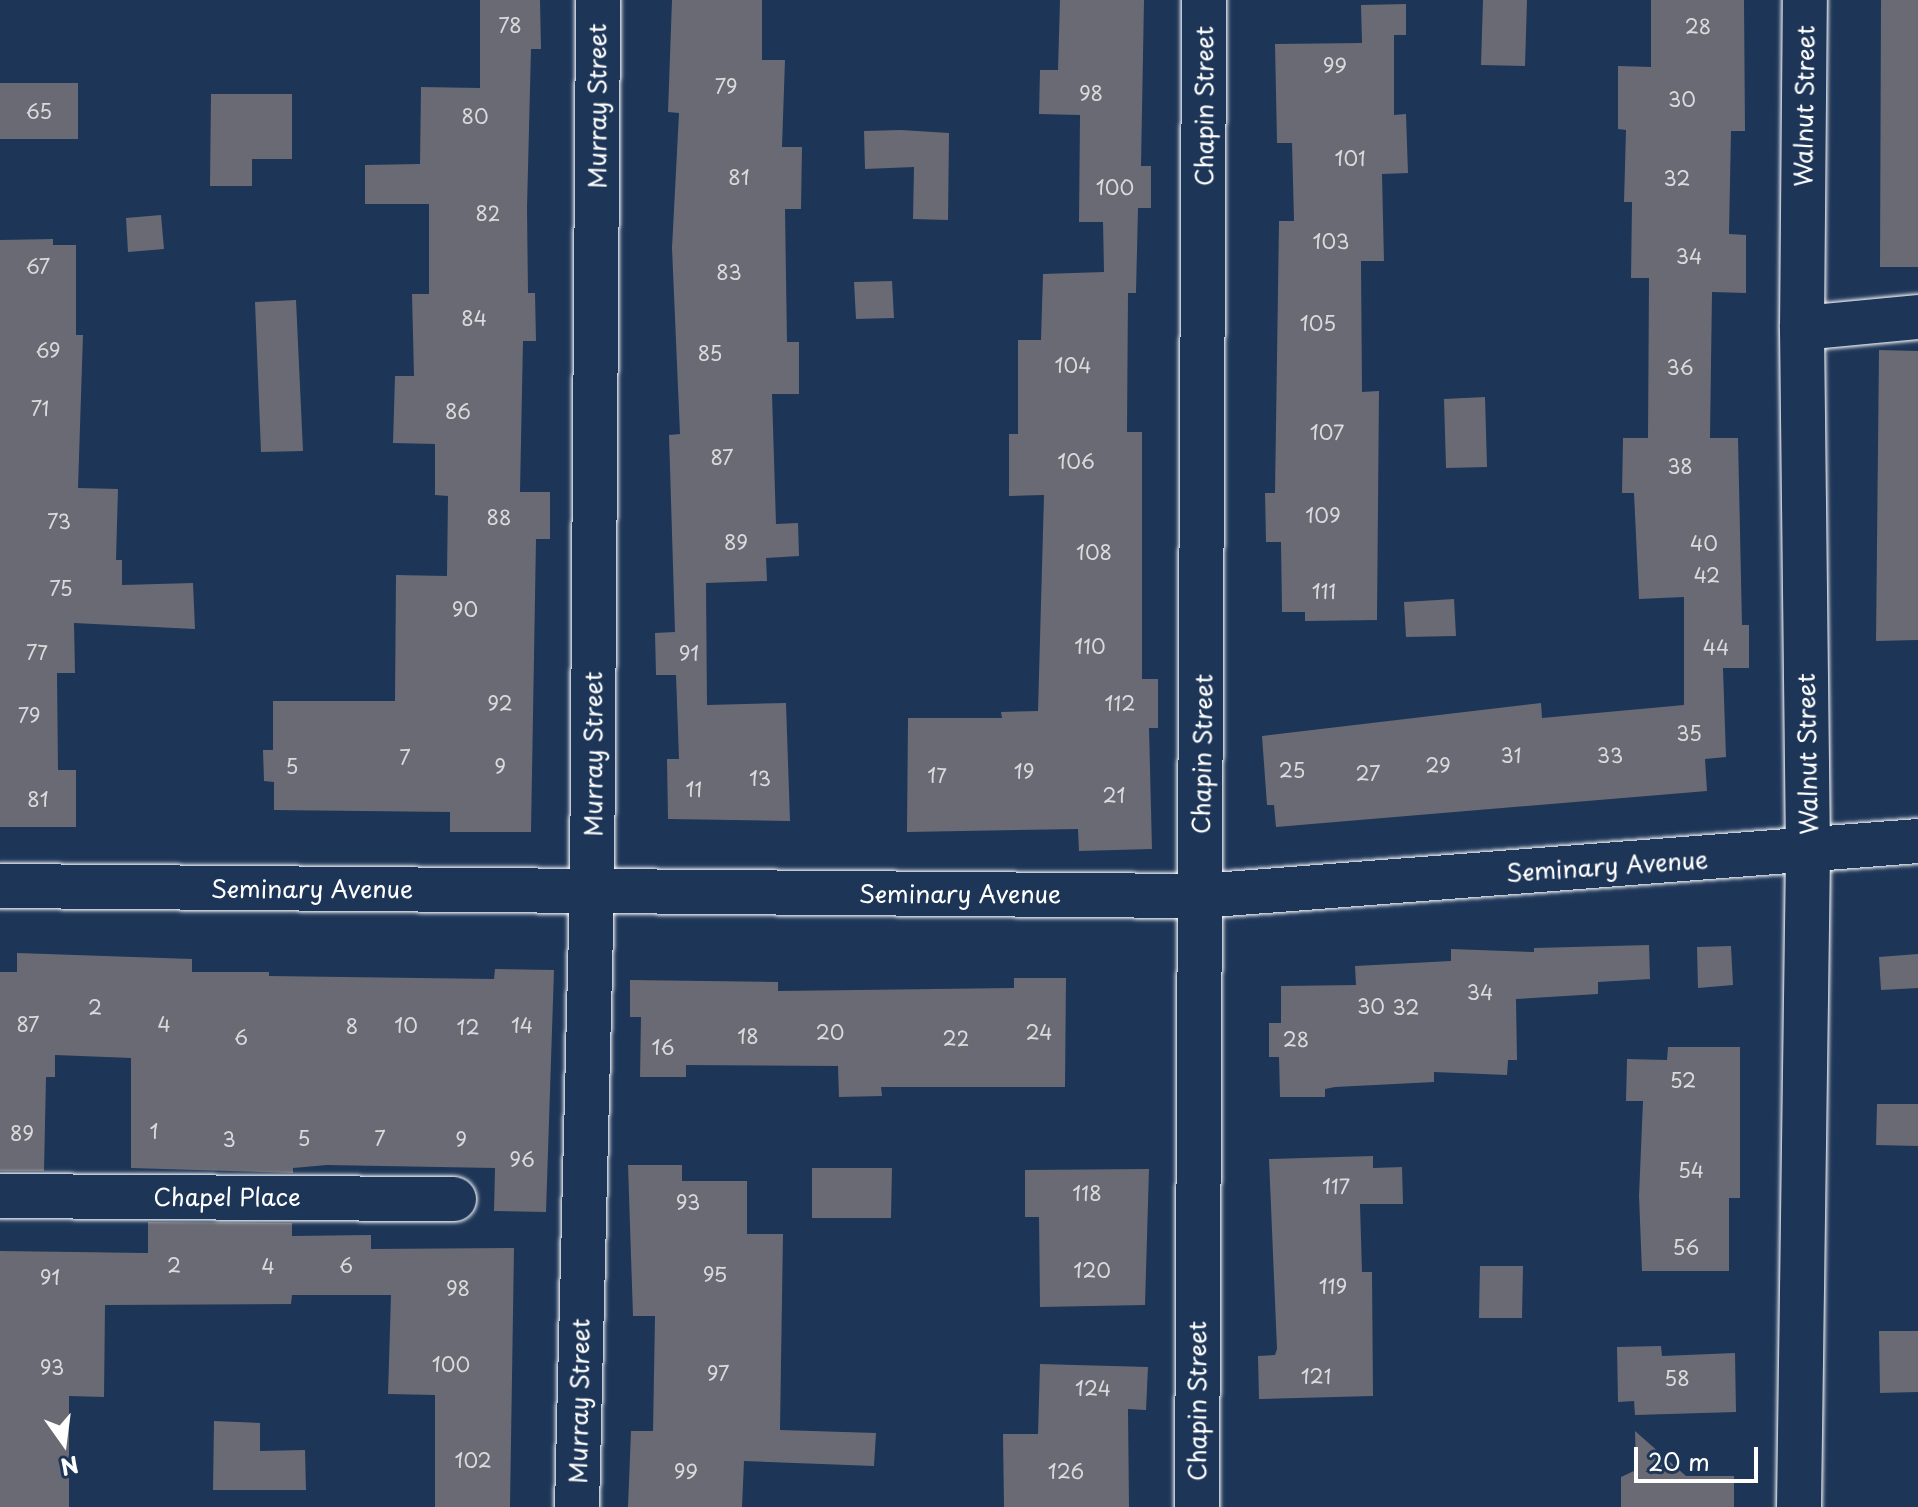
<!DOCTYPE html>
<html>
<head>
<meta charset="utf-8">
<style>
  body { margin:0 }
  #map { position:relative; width:1918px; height:1507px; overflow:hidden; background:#1d3557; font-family:"Playpen Sans",sans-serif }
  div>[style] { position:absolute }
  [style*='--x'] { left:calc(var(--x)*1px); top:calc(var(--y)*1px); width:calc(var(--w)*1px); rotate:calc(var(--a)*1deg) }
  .building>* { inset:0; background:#6a6a74 }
  .roads { filter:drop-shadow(0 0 2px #fff) drop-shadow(0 0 2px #fff) }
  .minor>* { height:44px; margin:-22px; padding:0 22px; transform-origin:22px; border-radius:22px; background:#1d3557 }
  span { translate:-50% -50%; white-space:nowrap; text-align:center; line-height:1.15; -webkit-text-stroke:8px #1d3557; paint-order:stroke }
  .number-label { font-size:20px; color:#dadadc }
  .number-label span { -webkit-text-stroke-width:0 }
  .street-label { font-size:24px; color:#fff }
  .north { position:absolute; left:24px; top:1403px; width:80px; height:80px; -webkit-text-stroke:6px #1d3557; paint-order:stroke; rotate:166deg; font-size:22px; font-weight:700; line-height:32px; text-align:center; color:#fff }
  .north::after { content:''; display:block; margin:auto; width:28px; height:36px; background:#fff; clip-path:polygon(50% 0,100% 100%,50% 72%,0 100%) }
  .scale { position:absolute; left:1634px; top:1447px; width:124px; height:36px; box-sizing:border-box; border:4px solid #fff; border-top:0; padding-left:10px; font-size:24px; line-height:28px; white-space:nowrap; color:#fff; -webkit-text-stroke:6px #1d3557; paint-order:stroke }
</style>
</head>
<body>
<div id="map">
  <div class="building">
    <div style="clip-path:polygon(480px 0,540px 0,541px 49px,531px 49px,527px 208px,528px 293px,535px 293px,536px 341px,523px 341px,520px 492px,550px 492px,550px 539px,536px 539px,531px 832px,450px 832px,450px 812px,274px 810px,274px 782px,264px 781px,263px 750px,273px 750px,273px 701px,395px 701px,396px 575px,447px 576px,448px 496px,435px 495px,435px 444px,393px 443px,395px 376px,414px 376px,412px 294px,429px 294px,429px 204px,365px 204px,365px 165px,420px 164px,421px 87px,480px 88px)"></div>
    <div style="clip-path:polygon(672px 0,762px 0,762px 60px,785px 60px,782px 147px,802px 147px,801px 209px,785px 209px,787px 342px,799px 342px,799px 394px,772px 394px,776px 524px,798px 523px,799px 556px,766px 558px,767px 581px,706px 583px,707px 705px,786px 703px,790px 821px,668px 819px,667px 759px,679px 759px,676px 675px,656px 675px,655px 633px,675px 632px,669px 435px,680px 434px,672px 248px,679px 113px,668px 112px)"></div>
    <div style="clip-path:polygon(1060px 0,1144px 0,1141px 166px,1151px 166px,1151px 208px,1138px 208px,1136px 293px,1128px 293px,1127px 432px,1142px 432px,1142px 679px,1158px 679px,1158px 728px,1149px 728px,1152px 849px,1079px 851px,1078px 829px,907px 832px,908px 718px,1002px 718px,1001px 712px,1038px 711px,1044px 495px,1009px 496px,1009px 434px,1018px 434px,1018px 340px,1041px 340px,1043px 274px,1104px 272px,1103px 222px,1079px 222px,1080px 115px,1039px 114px,1040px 70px,1058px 70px)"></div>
    <div style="clip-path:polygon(1483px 0,1527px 0,1525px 66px,1481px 65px)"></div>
    <div style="clip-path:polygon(1651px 0,1744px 0,1745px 131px,1731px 131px,1729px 234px,1746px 235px,1746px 293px,1712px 292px,1710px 438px,1738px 438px,1742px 625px,1749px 625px,1749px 668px,1723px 668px,1726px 757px,1705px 759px,1707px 791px,1276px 827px,1274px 805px,1267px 805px,1262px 736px,1541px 703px,1542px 718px,1684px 705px,1684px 597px,1639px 599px,1634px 493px,1622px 493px,1623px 438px,1648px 438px,1649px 278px,1631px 278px,1632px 202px,1624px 202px,1626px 130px,1618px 129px,1618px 66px,1651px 67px)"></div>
    <div style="clip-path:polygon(1881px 0,1918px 0,1918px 267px,1880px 267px)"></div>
    <div style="clip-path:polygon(1406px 4px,1406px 35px,1394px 35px,1394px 115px,1406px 114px,1408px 173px,1382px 174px,1384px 261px,1361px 261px,1362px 392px,1379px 391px,1377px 620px,1305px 621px,1305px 612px,1282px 612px,1281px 542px,1266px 542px,1265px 493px,1275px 493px,1279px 221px,1294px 221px,1292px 143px,1277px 143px,1275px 44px,1362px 43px,1361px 5px)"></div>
    <div style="clip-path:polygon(0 83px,78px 83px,78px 139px,0 139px)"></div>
    <div style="clip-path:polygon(211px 94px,292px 94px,292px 159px,252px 159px,252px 186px,210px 186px)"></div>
    <div style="clip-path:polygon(901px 130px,949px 133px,948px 220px,913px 219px,914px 167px,865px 169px,864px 131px)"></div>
    <div style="clip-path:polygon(161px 215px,164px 249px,128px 252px,126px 218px)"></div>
    <div style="clip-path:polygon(53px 239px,53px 245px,76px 245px,76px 335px,83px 335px,78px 488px,118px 489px,116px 560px,122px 560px,122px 585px,193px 583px,195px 629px,74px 623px,75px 673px,57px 673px,58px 770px,76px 770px,76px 827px,0 827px,0 240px)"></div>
    <div style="clip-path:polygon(892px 281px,894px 318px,856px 319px,854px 282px)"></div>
    <div style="clip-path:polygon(296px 300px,303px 451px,261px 452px,255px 302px)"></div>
    <div style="clip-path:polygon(1879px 350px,1918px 351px,1918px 640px,1876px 641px)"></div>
    <div style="clip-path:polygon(1485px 397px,1487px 467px,1446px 468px,1444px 399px)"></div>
    <div style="clip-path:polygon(1454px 599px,1456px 636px,1406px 637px,1404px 602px)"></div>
    <div style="clip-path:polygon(1649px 945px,1650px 979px,1598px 982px,1598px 994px,1516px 999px,1517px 1060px,1508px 1060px,1507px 1075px,1434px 1072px,1434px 1082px,1335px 1087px,1325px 1089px,1325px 1097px,1280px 1097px,1279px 1057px,1269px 1057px,1269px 1023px,1281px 1023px,1281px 986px,1356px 985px,1355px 966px,1451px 961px,1451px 949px,1534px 952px,1534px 948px)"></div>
    <div style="clip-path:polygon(1731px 946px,1733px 985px,1698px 988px,1697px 947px)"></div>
    <div style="clip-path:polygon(17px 953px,192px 959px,192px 972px,269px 972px,269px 976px,494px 979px,495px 969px,554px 970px,546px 1212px,494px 1211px,495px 1168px,327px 1165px,293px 1168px,293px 1173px,131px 1168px,131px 1058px,55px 1055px,55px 1077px,46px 1077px,44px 1171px,0 1171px,0 972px,17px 972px)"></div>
    <div style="clip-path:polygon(1918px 954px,1918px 988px,1881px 990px,1879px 957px)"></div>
    <div style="clip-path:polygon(1014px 978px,1066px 978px,1065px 1087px,881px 1087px,882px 1096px,839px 1097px,838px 1066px,686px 1065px,686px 1077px,640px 1077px,641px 1017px,630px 1017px,630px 980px,778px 982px,778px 991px,1014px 988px)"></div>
    <div style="clip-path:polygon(1668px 1047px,1740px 1047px,1740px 1198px,1729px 1198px,1729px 1271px,1642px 1271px,1639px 1196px,1643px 1101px,1626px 1101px,1627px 1059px,1667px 1060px)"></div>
    <div style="clip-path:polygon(1877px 1104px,1918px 1104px,1918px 1146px,1876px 1145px)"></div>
    <div style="clip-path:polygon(1373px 1156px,1373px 1168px,1402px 1167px,1403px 1204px,1360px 1204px,1362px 1272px,1372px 1272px,1373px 1396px,1259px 1399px,1258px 1356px,1275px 1355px,1277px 1349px,1269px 1159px)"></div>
    <div style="clip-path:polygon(628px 1165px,682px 1165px,682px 1181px,747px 1181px,747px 1234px,783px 1234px,780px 1430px,876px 1433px,874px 1466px,744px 1461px,742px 1507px,628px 1507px,631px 1431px,653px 1431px,655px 1316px,633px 1316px)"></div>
    <div style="clip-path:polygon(812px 1168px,892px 1168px,891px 1218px,812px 1218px)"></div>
    <div style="clip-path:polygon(1149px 1169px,1145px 1305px,1040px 1307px,1039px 1217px,1025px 1217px,1025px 1170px)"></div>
    <div style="clip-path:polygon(148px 1222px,292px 1223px,292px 1236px,371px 1235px,371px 1249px,514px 1248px,510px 1507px,435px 1507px,435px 1395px,388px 1394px,391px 1295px,292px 1295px,291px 1304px,105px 1305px,104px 1397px,69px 1396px,69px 1507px,0 1507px,0 1251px,148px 1253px)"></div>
    <div style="clip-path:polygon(1480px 1266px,1523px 1266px,1522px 1318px,1479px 1318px)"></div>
    <div style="clip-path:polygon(1879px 1331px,1918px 1331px,1918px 1392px,1880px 1393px)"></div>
    <div style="clip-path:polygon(1661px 1346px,1662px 1356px,1735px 1353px,1736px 1412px,1635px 1415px,1634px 1401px,1618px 1402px,1617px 1347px)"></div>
    <div style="clip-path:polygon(1040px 1364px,1148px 1367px,1146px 1410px,1128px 1409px,1129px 1507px,1004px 1507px,1003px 1434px,1038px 1434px)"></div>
    <div style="clip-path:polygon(214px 1421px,260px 1423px,260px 1451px,305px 1450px,306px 1490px,213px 1490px)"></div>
    <div style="clip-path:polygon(1635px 1431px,1686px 1476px,1734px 1476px,1734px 1507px,1621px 1507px,1621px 1477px,1636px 1470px)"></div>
  </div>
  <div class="roads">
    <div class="minor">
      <div style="--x:1802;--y:328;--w:117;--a:-5.4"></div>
      <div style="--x:0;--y:886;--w:1200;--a:0.48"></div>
      <div style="--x:1200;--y:896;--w:720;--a:-4.38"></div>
      <div style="--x:0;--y:1196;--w:454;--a:0.4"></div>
      <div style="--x:577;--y:1507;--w:616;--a:-88.61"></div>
      <div style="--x:592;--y:891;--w:891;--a:-89.61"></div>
      <div style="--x:1197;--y:1507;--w:1507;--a:-89.73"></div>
      <div style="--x:1799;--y:1507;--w:656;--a:-89.21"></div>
      <div style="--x:1808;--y:851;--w:523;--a:-90.66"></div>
      <div style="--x:1802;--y:328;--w:328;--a:-89.5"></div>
    </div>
  </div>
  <div class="number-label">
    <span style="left:510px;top:25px">78</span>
    <span style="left:1698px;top:26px">28</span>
    <span style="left:1335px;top:65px">99</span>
    <span style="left:726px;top:86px">79</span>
    <span style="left:1091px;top:93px">98</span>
    <span style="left:1682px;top:99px">30</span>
    <span style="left:39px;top:111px">65</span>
    <span style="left:475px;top:116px">80</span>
    <span style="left:1350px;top:158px">101</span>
    <span style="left:739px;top:177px">81</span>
    <span style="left:1677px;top:178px">32</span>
    <span style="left:1115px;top:187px">100</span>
    <span style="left:488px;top:213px">82</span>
    <span style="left:1331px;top:241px">103</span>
    <span style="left:1689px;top:256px">34</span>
    <span style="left:38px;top:266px">67</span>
    <span style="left:729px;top:272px">83</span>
    <span style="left:474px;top:318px">84</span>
    <span style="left:1318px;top:323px">105</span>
    <span style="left:48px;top:350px">69</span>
    <span style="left:710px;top:353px">85</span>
    <span style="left:1073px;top:365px">104</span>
    <span style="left:1680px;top:367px">36</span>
    <span style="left:40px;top:408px">71</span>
    <span style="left:458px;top:411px">86</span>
    <span style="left:1327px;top:432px">107</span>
    <span style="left:722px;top:457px">87</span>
    <span style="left:1076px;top:461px">106</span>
    <span style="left:1680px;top:466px">38</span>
    <span style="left:1323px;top:515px">109</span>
    <span style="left:499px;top:517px">88</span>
    <span style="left:59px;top:521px">73</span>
    <span style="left:736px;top:542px">89</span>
    <span style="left:1704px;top:543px">40</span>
    <span style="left:1094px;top:552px">108</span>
    <span style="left:1707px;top:575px">42</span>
    <span style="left:61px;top:588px">75</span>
    <span style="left:1324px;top:591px">111</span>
    <span style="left:465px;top:609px">90</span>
    <span style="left:1090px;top:646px">110</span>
    <span style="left:1716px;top:647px">44</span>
    <span style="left:37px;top:652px">77</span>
    <span style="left:689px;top:653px">91</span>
    <span style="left:500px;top:703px">92</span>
    <span style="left:1120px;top:703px">112</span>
    <span style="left:29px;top:715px">79</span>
    <span style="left:1689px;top:733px">35</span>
    <span style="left:1511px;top:755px">31</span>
    <span style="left:1610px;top:755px">33</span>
    <span style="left:405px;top:757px">7</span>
    <span style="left:1438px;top:765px">29</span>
    <span style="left:292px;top:766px">5</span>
    <span style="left:500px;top:766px">9</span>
    <span style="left:1292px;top:770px">25</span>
    <span style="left:1024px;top:771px">19</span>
    <span style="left:1368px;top:773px">27</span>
    <span style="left:937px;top:775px">17</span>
    <span style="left:760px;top:778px">13</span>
    <span style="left:694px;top:789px">11</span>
    <span style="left:1114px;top:795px">21</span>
    <span style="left:38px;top:799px">81</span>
    <span style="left:1480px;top:992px">34</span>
    <span style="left:1371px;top:1006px">30</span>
    <span style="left:95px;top:1007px">2</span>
    <span style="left:1406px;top:1007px">32</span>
    <span style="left:28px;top:1024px">87</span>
    <span style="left:164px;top:1024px">4</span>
    <span style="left:406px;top:1025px">10</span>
    <span style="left:522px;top:1025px">14</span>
    <span style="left:352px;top:1026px">8</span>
    <span style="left:468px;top:1027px">12</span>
    <span style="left:830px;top:1032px">20</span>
    <span style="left:1039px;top:1032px">24</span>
    <span style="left:748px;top:1036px">18</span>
    <span style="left:241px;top:1037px">6</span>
    <span style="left:956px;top:1038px">22</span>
    <span style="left:1296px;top:1039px">28</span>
    <span style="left:663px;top:1047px">16</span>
    <span style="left:1683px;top:1080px">52</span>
    <span style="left:154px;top:1131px">1</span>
    <span style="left:22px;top:1133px">89</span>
    <span style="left:304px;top:1138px">5</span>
    <span style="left:380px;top:1138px">7</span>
    <span style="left:229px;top:1139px">3</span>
    <span style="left:461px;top:1139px">9</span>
    <span style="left:522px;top:1159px">96</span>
    <span style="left:1691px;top:1170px">54</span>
    <span style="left:1336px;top:1186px">117</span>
    <span style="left:1087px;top:1193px">118</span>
    <span style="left:688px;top:1202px">93</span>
    <span style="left:1686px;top:1247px">56</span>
    <span style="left:174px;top:1265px">2</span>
    <span style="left:346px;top:1265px">6</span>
    <span style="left:268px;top:1266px">4</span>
    <span style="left:1092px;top:1270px">120</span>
    <span style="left:715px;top:1274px">95</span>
    <span style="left:50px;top:1277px">91</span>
    <span style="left:1333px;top:1286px">119</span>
    <span style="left:458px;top:1288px">98</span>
    <span style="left:451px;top:1364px">100</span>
    <span style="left:52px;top:1367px">93</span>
    <span style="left:718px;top:1373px">97</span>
    <span style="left:1316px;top:1376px">121</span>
    <span style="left:1677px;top:1378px">58</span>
    <span style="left:1093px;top:1388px">124</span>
    <span style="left:473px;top:1460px">102</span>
    <span style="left:686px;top:1471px">99</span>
    <span style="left:1066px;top:1471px">126</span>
  </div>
  <div class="street-label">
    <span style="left:597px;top:106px;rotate:-90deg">Murray Street</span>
    <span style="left:1204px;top:106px;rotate:-90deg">Chapin Street</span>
    <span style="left:1804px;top:106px;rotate:-89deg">Walnut Street</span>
    <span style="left:593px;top:754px;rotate:-90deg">Murray Street</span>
    <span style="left:1202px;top:754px;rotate:-89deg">Chapin Street</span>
    <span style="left:1807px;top:754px;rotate:-91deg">Walnut Street</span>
    <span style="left:1607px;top:866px;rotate:-4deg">Seminary Avenue</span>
    <span style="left:312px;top:889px">Seminary Avenue</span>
    <span style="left:960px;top:894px">Seminary Avenue</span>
    <span style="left:227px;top:1197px">Chapel Place</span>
    <span style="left:579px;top:1401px;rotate:-89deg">Murray Street</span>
    <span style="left:1197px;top:1401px;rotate:-90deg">Chapin Street</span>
  </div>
  <div class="north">N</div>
  <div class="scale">20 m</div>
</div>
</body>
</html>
